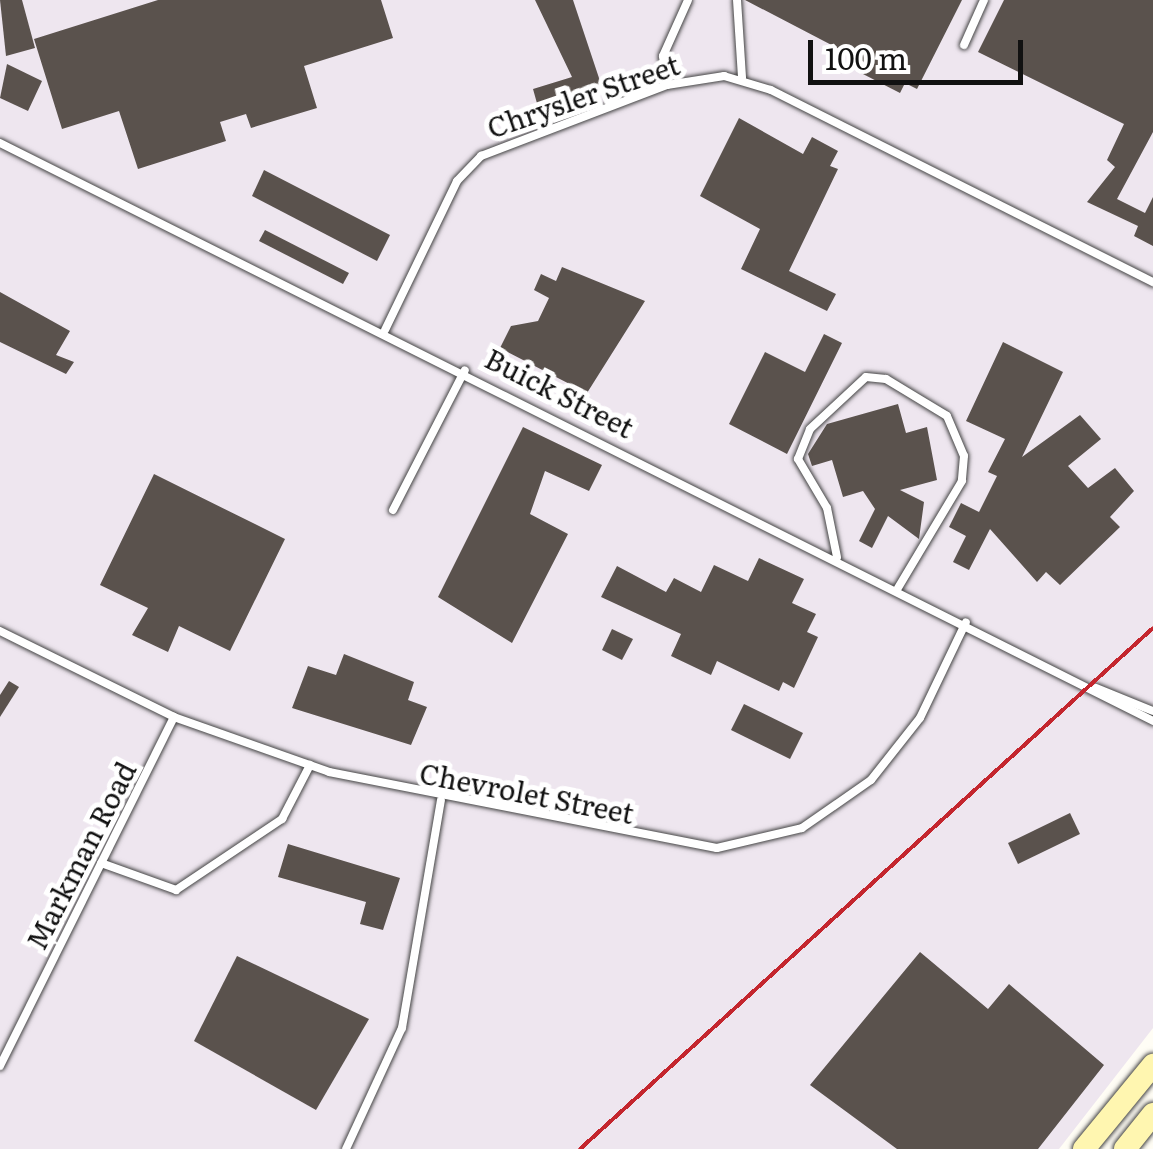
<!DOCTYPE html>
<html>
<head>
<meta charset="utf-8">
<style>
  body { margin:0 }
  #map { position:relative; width:1153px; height:1149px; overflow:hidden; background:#fffdf5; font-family:Literata,serif }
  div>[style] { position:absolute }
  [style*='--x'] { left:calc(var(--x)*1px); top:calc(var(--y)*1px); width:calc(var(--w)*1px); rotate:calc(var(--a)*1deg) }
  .industrial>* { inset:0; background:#eee6ef }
  .building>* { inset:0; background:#5a524d }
  .roads { filter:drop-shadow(0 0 2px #444) drop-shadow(0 0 2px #444) }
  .service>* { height:8px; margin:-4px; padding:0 4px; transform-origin:4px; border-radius:4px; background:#fff }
  .secondary>* { height:22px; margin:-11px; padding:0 11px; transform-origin:11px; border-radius:11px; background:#fff6b0 }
  .rail>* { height:4px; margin:-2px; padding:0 2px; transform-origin:2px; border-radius:2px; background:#c4262e }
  span { translate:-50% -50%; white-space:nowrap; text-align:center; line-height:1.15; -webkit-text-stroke:10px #fff; paint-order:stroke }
  .street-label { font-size:28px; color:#111 }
  .scale { position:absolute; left:808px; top:40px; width:215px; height:45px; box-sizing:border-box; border:5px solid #111; border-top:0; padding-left:12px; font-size:30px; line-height:35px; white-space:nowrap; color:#111; -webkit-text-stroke:8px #fff; paint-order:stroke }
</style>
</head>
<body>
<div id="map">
  <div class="industrial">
    <div style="clip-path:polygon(0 0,1153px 0,1153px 1028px,1059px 1149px,0 1149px)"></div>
  </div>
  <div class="building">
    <div style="clip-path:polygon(0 0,22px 0,35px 48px,6px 56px)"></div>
    <div style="clip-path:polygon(158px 0,381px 0,393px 38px,304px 66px,317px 108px,251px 128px,246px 114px,220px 122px,226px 141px,138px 169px,119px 111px,62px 129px,34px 39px)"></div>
    <div style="clip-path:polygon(535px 0,573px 0,602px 87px,538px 107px,533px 89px,572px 77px)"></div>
    <div style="clip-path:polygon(745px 0,962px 0,917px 89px,905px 83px,900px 93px,861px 73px,866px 63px)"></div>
    <div style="clip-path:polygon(1004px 0,1153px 0,1153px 132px,1117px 199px,1145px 213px,1153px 197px,1153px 246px,1134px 236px,1138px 226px,1087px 202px,1115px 167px,1107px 160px,1124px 124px,978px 52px)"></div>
    <div style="clip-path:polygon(7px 64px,42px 81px,28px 111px,0 98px)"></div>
    <div style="clip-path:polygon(739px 118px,803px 154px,812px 137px,838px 151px,830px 166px,838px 169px,789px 271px,836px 294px,827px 311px,741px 269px,760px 229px,700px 196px)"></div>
    <div style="clip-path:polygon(264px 170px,390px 235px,377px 261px,252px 196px)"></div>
    <div style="clip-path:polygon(265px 230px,349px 273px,343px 284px,259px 241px)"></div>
    <div style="clip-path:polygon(562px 267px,645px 301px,587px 393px,500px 348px,511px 326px,538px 321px,549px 298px,534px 290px,541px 274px,556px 281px)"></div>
    <div style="clip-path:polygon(0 292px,70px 331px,56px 355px,74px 362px,66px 374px,0 342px)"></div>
    <div style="clip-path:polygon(824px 334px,842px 343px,787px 454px,729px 424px,765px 352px,805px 372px)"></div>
    <div style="clip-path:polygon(1003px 342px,1063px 372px,1022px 457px,1080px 415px,1101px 439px,1068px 466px,1088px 488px,1115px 468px,1134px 491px,1110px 517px,1120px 527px,1060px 585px,1046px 572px,1037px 582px,990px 529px,969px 570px,953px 562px,966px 536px,949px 527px,961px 503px,979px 512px,997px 476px,988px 472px,1005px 439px,966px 421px)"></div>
    <div style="clip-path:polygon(898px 404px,906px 433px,927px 427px,937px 480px,900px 490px,924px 502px,919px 539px,888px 516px,872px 548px,859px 541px,875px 509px,863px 491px,843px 497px,832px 460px,812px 466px,808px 454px,827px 424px)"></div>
    <div style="clip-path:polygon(523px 427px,602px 465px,589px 491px,545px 471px,530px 514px,568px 534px,512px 643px,438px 597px)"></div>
    <div style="clip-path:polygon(154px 474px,285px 539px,230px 651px,179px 626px,168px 652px,132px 635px,148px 608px,100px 585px)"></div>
    <div style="clip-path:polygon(759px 558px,804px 579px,792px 603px,816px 614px,807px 632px,818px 637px,794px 688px,783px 682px,779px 691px,717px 661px,711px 675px,671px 656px,681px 634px,601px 597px,617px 566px,666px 592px,674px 578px,701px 592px,714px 565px,748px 581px)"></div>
    <div style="clip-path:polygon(612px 629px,633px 639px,622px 660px,602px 650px)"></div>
    <div style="clip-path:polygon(344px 654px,414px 682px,408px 700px,427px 707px,411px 745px,292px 708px,308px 666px,336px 675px)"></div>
    <div style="clip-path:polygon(9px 681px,19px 687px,0 717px,0 695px)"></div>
    <div style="clip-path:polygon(744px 704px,803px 733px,790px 759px,731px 730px)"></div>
    <div style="clip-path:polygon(1070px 813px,1080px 834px,1018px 864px,1008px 843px)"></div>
    <div style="clip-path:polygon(288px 844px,400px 878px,383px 930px,360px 924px,366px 902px,278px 877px)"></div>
    <div style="clip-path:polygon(920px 952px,988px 1009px,1009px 984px,1104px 1065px,1038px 1149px,897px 1149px,810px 1085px)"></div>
    <div style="clip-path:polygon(237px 956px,369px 1019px,316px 1110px,194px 1041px)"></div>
  </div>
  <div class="roads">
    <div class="service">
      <div style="--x:737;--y:0;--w:78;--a:86.3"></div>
      <div style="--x:964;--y:45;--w:49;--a:-66"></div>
      <div style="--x:667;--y:85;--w:29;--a:-98"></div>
      <div style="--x:663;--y:56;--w:61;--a:-65.9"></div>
      <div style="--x:0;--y:143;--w:1290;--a:26.62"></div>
      <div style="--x:385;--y:330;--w:165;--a:-64.2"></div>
      <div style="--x:457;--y:181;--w:35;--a:-46"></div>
      <div style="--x:481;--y:156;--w:199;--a:-20.9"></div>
      <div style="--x:667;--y:85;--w:58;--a:-9"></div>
      <div style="--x:724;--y:76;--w:49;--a:16.6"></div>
      <div style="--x:771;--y:90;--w:428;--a:26.7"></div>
      <div style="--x:393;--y:510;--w:157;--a:-62.8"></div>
      <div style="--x:837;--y:557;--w:50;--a:-101.5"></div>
      <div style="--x:827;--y:508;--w:57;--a:-120.6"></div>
      <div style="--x:798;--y:459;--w:32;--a:-68"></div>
      <div style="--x:810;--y:429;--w:76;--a:-42.9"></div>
      <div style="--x:866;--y:377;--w:20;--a:6"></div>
      <div style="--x:886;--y:379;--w:71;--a:31.2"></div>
      <div style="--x:947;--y:416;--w:43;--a:67"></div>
      <div style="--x:964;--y:456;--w:25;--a:95"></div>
      <div style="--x:962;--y:481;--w:125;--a:120.9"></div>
      <div style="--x:0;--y:631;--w:194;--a:26.3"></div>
      <div style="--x:174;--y:717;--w:164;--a:19.5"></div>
      <div style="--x:329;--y:772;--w:395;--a:11.1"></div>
      <div style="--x:717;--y:848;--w:87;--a:-13.2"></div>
      <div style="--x:802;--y:828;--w:84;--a:-34.8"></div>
      <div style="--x:871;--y:780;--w:79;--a:-51.7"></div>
      <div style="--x:920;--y:718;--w:106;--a:-64.4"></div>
      <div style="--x:1096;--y:688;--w:61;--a:22"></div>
      <div style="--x:101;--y:863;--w:80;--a:19.8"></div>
      <div style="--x:176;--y:890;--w:128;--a:-33.8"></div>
      <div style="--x:282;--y:819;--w:61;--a:-62.6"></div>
      <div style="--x:0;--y:1066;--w:390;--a:-63.5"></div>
      <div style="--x:346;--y:1149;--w:133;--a:-65.2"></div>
      <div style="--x:402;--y:1028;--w:231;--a:-80.3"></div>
    </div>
    <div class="secondary">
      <div style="--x:1084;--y:1149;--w:109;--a:-50.6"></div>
      <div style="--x:1125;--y:1149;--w:45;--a:-51.3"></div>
    </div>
  </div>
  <div class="rail">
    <div style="--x:580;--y:1149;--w:774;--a:-42.28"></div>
  </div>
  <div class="street-label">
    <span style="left:583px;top:95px;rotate:-19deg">Chrysler Street</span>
    <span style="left:560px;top:392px;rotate:27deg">Buick Street</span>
    <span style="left:527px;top:792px;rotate:11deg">Chevrolet Street</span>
    <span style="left:80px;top:855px;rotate:-63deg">Markman Road</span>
  </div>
  <div class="scale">100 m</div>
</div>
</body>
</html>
